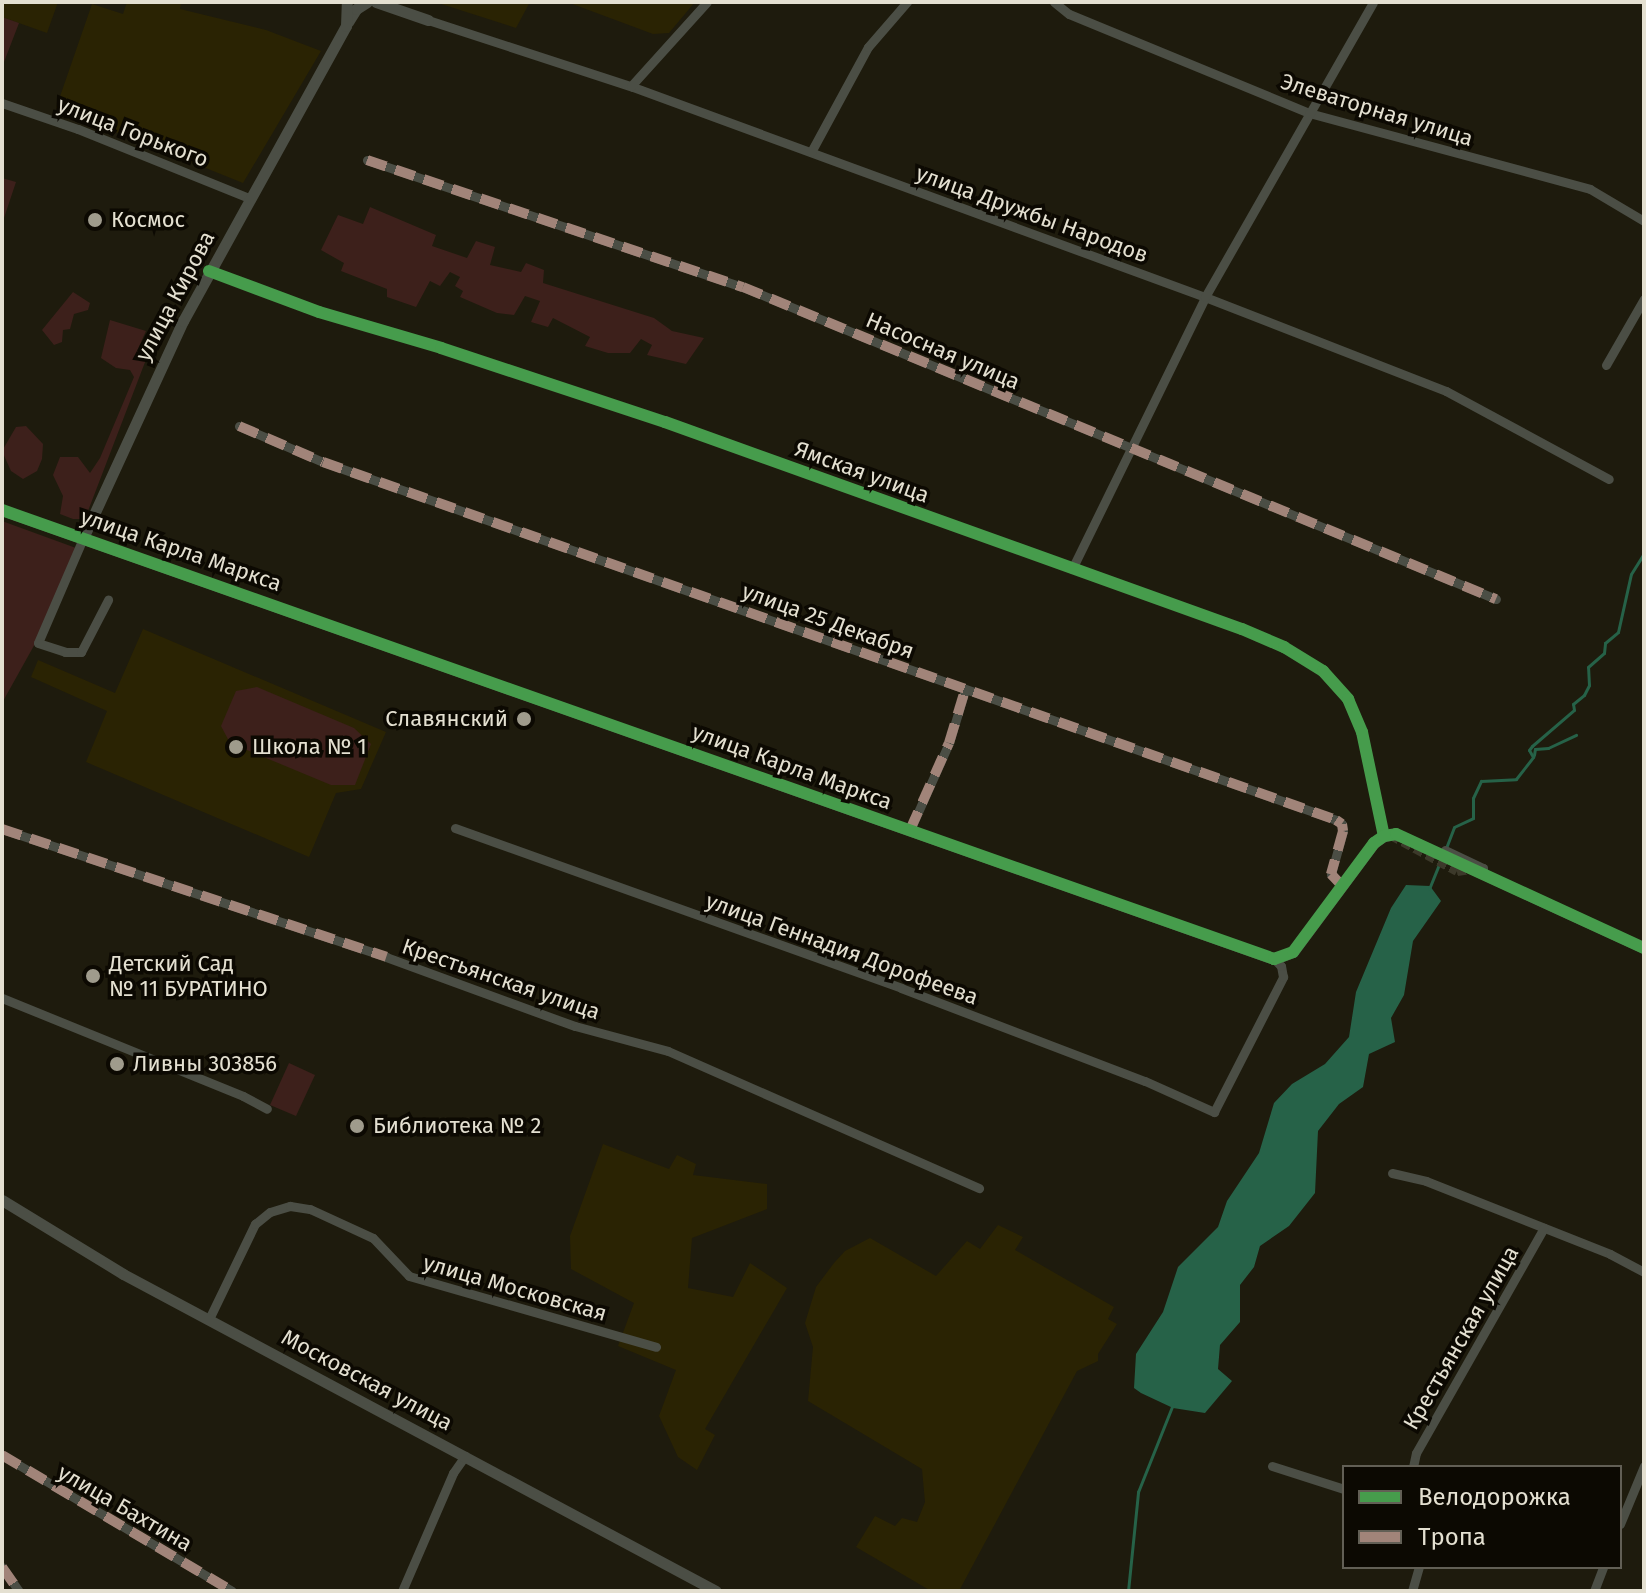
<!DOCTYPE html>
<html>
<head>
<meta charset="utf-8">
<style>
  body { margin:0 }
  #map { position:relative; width:1646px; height:1593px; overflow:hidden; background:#1e1b0d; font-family:"Fira Sans",sans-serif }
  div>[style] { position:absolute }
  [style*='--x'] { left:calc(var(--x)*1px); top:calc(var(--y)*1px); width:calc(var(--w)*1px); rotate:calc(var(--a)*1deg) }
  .built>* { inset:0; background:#2a2303 }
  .green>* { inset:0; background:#3d201b }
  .water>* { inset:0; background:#266248 }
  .stream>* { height:3px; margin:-1.5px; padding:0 1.5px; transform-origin:1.5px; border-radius:1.5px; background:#266248 }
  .minor-tunnel>* { height:9px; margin-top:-4.5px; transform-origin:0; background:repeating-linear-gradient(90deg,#3c392a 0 9px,transparent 0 13.5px) }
  .minor>* { height:9px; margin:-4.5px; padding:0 4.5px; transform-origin:4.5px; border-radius:4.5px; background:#4b4e45 }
  .tertiary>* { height:11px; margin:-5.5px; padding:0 5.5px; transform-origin:5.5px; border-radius:5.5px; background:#4b4e45 }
  .quiet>* { height:10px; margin-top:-5px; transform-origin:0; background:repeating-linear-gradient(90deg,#a18479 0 20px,transparent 0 30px) }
  .cycleway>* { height:12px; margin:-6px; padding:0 6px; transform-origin:6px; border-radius:6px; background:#469c4c }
  .dots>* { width:22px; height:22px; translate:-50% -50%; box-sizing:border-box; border:4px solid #0c0902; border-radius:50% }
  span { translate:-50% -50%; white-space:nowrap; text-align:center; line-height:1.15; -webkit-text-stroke:7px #0c0902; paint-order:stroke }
  .street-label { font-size:22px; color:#e4e0d1 }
  .poi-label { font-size:22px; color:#e4e0d1 }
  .left { translate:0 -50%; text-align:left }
  .right { translate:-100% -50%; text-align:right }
  .frame { position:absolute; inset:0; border:4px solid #e4e0d1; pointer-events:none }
  .legend { position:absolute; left:1342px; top:1465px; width:280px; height:104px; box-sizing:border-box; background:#0c0902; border:2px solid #625f55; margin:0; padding:10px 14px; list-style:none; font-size:24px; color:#e4e0d1 }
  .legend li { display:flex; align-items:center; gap:16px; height:40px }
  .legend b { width:40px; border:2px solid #625f55 }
</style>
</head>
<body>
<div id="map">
  <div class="built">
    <div style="clip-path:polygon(2px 2px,58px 2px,47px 33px,2px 17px)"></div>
    <div style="clip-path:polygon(127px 2px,181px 2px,180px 9px,266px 30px,321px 51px,243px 183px,56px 108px,92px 4px,123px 14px)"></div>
    <div style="clip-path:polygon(435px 2px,530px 2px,516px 28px)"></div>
    <div style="clip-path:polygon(567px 2px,695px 2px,669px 33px,653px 34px)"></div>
    <div style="clip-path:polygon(143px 629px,386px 732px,361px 789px,336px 793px,309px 857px,86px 762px,107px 711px,31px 677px,38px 660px,115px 693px)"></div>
    <div style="clip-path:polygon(603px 1144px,669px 1169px,677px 1155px,696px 1164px,693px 1175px,767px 1184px,767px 1209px,692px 1238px,688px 1288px,733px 1297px,750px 1263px,787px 1288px,705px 1429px,715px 1435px,697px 1470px,678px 1457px,659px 1416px,676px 1370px,618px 1346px,634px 1303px,571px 1269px,570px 1236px)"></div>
    <div style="clip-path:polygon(998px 1225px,1023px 1237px,1015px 1250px,1114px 1307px,1108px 1319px,1117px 1324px,1098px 1354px,1098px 1361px,1077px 1371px,959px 1591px,931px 1591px,856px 1547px,875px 1516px,895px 1526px,902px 1518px,917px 1522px,925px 1502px,922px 1469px,808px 1401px,813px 1347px,805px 1323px,816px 1287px,834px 1263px,845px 1251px,870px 1238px,936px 1276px,967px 1241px,980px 1249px)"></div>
  </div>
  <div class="green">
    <div style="clip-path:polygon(2px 17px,19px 23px,4px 62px,2px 60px)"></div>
    <div style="clip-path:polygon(2px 178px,16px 182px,2px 224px)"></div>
    <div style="clip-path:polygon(370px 207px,436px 235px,432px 246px,467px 258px,476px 241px,495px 247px,490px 265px,521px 272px,526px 263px,544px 270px,543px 283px,654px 318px,672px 331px,704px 338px,686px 364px,647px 355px,652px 345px,641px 339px,630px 353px,608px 353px,585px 346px,590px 337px,553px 318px,548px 327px,531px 322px,540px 301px,525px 296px,514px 315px,497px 313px,460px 297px,463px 291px,455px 286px,460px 277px,450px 272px,440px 286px,430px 281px,416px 307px,387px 297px,387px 289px,341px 271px,344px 263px,321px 250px,338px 215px,363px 224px)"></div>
    <div style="clip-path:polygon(73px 292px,90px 303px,88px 310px,74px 314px,70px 329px,63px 330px,62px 342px,54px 345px,42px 330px)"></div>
    <div style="clip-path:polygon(110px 320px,146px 331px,137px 351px,147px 357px,88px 511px,81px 519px,73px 519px,60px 514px,63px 496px,53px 475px,60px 457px,78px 457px,90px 473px,100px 458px,134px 377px,130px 370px,116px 368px,101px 358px)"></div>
    <div style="clip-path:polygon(26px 426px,43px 444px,42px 459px,37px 471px,23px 479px,11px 471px,2px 451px,16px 427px)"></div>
    <div style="clip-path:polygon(2px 521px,76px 548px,36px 642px,2px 703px)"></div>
    <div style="clip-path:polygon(257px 687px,354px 728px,371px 744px,355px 785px,331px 785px,230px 743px,221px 726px,236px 691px)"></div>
    <div style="clip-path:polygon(289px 1063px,315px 1075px,296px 1116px,270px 1105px)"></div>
  </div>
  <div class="water">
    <div style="clip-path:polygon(1406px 885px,1430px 886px,1441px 901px,1413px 941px,1404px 995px,1391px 1018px,1395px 1042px,1369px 1054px,1363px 1087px,1339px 1104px,1318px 1131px,1315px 1193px,1289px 1226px,1260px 1246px,1254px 1267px,1240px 1285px,1240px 1322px,1220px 1345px,1218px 1369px,1232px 1381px,1205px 1413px,1173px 1408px,1141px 1393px,1134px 1388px,1136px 1354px,1163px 1312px,1178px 1267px,1218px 1227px,1227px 1201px,1259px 1153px,1274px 1103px,1292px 1084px,1325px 1064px,1349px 1037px,1356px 992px,1391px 908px)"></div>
  </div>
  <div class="stream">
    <div style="--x:1534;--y:755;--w:6;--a:-81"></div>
    <div style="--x:1535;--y:749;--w:13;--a:-4"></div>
    <div style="--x:1548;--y:748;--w:31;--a:-25"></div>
    <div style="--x:1446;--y:848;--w:22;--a:-69"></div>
    <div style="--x:1454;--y:827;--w:21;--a:-25"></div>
    <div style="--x:1473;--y:818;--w:20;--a:-90"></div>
    <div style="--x:1473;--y:798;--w:19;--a:-65"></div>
    <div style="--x:1481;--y:781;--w:35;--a:-3"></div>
    <div style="--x:1516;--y:779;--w:28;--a:-52"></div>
    <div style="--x:1533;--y:757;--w:8;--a:-120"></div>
    <div style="--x:1529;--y:750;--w:5;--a:-53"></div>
    <div style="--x:1532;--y:746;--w:55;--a:-40.6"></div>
    <div style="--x:1574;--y:710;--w:6;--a:-99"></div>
    <div style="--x:1573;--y:704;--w:14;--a:-39"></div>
    <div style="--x:1584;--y:695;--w:11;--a:-63"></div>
    <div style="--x:1589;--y:685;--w:18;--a:-93"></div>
    <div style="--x:1588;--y:667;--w:21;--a:-41"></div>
    <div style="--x:1604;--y:653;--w:10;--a:-84"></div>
    <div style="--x:1605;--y:643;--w:17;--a:-40"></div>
    <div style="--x:1618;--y:632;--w:59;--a:-77.4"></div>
    <div style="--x:1631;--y:574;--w:25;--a:-58"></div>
    <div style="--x:1429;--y:889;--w:32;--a:-68"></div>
    <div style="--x:1128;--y:1591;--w:100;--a:-84.2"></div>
    <div style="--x:1138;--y:1492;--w:95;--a:-68.3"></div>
  </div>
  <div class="minor-tunnel">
    <div style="--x:1391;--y:835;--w:75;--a:28.6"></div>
    <div style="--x:1457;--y:871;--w:15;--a:-8"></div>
  </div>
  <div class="minor">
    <div style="--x:1054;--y:2;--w:19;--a:39"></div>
    <div style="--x:1069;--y:14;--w:260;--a:22.4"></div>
    <div style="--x:1309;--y:113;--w:291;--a:15.1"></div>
    <div style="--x:1590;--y:189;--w:63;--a:30.7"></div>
    <div style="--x:428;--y:20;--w:216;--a:18.1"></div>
    <div style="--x:633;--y:87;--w:609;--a:20.16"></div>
    <div style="--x:1205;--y:297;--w:259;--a:21.3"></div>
    <div style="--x:1446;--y:391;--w:185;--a:28.4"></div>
    <div style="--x:631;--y:86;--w:113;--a:-47.9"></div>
    <div style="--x:2;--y:103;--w:80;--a:18.9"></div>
    <div style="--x:78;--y:129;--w:184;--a:22"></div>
    <div style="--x:811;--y:152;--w:119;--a:-61.5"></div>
    <div style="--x:868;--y:47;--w:60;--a:-49.1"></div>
    <div style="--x:367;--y:160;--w:397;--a:18.7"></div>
    <div style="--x:743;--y:287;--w:815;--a:22.51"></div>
    <div style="--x:209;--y:271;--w:117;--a:20.4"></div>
    <div style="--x:319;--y:312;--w:127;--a:16.4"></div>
    <div style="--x:441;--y:348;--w:236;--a:18.3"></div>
    <div style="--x:665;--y:422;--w:613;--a:19.74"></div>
    <div style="--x:1242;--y:629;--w:46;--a:23.2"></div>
    <div style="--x:1284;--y:647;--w:46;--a:31.6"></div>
    <div style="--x:1323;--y:671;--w:38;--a:48"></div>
    <div style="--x:1348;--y:699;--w:36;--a:67"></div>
    <div style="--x:1362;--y:732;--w:106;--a:78.1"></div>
    <div style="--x:1606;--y:365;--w:76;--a:-60.1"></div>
    <div style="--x:239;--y:426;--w:91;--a:23.2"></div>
    <div style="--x:323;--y:462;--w:1074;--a:19.46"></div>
    <div style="--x:1336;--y:820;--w:7;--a:34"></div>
    <div style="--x:1342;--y:824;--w:7;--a:82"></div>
    <div style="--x:1343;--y:831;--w:45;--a:105.6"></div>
    <div style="--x:1331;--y:874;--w:16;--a:47"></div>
    <div style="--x:84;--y:536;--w:116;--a:113.3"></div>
    <div style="--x:38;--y:643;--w:28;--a:18"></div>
    <div style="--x:65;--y:652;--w:16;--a:0"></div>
    <div style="--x:81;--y:652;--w:59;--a:-62.6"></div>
    <div style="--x:1072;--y:569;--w:303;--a:-63.9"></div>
    <div style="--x:1205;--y:297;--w:339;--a:-60.3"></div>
    <div style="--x:455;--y:828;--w:474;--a:19.7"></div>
    <div style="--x:901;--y:988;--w:261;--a:20.9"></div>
    <div style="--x:1145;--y:1081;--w:76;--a:24.2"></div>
    <div style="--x:1214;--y:1112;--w:152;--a:-62.9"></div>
    <div style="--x:1283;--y:977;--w:11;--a:-100"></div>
    <div style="--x:1281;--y:966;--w:10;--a:-135"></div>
    <div style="--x:2;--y:829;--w:405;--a:18.4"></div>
    <div style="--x:386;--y:957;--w:201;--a:20.1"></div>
    <div style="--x:575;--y:1026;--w:96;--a:15"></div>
    <div style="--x:668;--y:1051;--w:340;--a:23.8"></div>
    <div style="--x:910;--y:830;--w:95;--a:-65.9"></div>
    <div style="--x:949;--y:743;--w:55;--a:-73.2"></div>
    <div style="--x:1445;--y:850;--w:42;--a:25.3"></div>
    <div style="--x:1483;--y:868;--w:6;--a:90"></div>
    <div style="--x:2;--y:998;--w:260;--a:22.1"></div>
    <div style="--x:243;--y:1096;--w:27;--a:28"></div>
    <div style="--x:1392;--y:1173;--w:35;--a:13"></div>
    <div style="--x:1426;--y:1181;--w:198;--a:21.6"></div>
    <div style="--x:1610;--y:1254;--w:38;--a:28"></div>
    <div style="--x:209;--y:1319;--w:106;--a:-64.2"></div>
    <div style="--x:255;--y:1224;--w:19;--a:-39"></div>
    <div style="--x:270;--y:1212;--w:21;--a:-17"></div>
    <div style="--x:290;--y:1206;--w:20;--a:9"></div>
    <div style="--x:310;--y:1209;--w:69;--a:24.7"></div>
    <div style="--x:373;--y:1238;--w:52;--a:46.5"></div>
    <div style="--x:409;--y:1276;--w:257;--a:16"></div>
    <div style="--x:2;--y:1455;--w:267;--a:30.6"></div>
    <div style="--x:1272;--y:1466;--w:76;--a:17.7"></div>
    <div style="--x:1413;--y:1467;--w:14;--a:-78"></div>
    <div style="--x:1416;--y:1453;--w:259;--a:-60.4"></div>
    <div style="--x:1620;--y:1524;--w:63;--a:-67.5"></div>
    <div style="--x:2;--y:1567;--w:29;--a:55"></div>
    <div style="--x:402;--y:1591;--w:129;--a:-66.6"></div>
    <div style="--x:453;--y:1473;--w:21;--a:-55"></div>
    <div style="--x:1412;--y:1591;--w:25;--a:-74"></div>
    <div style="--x:1594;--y:1591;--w:26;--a:-69"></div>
  </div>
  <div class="tertiary">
    <div style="--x:376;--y:2;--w:55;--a:19.1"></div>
    <div style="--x:348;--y:22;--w:15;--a:-58"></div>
    <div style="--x:356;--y:9;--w:13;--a:-32"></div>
    <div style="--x:2;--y:510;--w:1349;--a:19.44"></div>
    <div style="--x:1274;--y:959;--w:20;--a:-20"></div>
    <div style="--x:1293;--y:952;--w:136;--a:-53.4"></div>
    <div style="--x:1374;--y:843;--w:12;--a:-35"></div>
    <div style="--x:1384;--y:836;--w:12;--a:-9"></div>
    <div style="--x:1396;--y:834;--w:273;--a:24.7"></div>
    <div style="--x:84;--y:536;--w:237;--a:-65.3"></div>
    <div style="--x:183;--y:321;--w:337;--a:-61.1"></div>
    <div style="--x:346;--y:26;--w:24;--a:-88"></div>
    <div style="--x:2;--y:1200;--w:142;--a:31.4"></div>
    <div style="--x:123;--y:1274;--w:672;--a:28.13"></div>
  </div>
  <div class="quiet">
    <div style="--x:367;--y:160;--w:397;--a:18.7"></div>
    <div style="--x:743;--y:287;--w:815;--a:22.51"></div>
    <div style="--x:239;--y:426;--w:91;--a:23.2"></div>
    <div style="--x:323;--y:462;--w:1074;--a:19.46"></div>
    <div style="--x:1336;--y:820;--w:7;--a:34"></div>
    <div style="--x:1342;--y:824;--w:7;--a:82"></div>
    <div style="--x:1343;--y:831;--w:45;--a:105.6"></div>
    <div style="--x:1331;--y:874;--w:16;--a:47"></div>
    <div style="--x:2;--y:829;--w:405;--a:18.4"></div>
    <div style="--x:910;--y:830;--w:95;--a:-65.9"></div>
    <div style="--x:949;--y:743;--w:55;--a:-73.2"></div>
    <div style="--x:2;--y:1455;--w:267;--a:30.6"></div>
    <div style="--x:2;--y:1567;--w:29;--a:55"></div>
  </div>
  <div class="cycleway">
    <div style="--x:209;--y:271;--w:117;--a:20.4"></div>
    <div style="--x:319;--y:312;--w:127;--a:16.4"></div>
    <div style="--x:441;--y:348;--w:236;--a:18.3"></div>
    <div style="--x:665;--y:422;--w:613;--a:19.74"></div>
    <div style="--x:1242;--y:629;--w:46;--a:23.2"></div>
    <div style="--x:1284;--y:647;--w:46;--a:31.6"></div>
    <div style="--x:1323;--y:671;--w:38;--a:48"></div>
    <div style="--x:1348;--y:699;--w:36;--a:67"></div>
    <div style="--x:1362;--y:732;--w:106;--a:78.1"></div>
    <div style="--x:2;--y:510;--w:1349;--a:19.44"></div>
    <div style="--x:1274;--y:959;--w:20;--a:-20"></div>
    <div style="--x:1293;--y:952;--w:136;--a:-53.4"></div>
    <div style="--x:1374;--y:843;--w:12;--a:-35"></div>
    <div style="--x:1384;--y:836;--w:12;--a:-9"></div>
    <div style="--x:1396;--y:834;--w:273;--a:24.7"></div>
  </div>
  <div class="dots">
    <div style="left:95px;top:220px;background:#9f9b8c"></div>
    <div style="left:524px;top:719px;background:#9f9b8c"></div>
    <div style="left:236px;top:747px;background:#9f9b8c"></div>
    <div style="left:93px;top:976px;background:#9f9b8c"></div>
    <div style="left:117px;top:1064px;background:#9f9b8c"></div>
    <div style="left:357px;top:1126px;background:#9f9b8c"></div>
  </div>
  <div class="street-label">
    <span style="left:1377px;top:110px;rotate:17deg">Элеваторная улица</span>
    <span style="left:133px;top:132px;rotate:21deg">улица Горького</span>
    <span style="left:1032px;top:214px;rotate:20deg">улица Дружбы Народов</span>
    <span style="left:175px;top:296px;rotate:-62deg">улица Кирова</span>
    <span style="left:943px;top:351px;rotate:23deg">Насосная улица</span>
    <span style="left:862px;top:472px;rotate:20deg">Ямская улица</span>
    <span style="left:181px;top:550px;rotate:19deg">улица Карла Маркса</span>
    <span style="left:828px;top:621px;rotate:20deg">улица 25 Декабря</span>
    <span style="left:792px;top:767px;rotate:20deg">улица Карла Маркса</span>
    <span style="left:842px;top:949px;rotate:20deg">улица Геннадия Дорофеева</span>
    <span style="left:501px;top:979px;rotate:19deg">Крестьянская улица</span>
    <span style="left:515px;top:1288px;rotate:16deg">улица Московская</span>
    <span style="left:1461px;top:1338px;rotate:-60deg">Крестьянская улица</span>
    <span style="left:367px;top:1380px;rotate:28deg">Московская улица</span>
    <span style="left:125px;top:1508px;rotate:30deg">улица Бахтина</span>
  </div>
  <div class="poi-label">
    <span class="left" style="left:111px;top:220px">Космос</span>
    <span class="right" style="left:508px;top:719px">Славянский</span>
    <span class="left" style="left:252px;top:747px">Школа № 1</span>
    <span class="left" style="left:109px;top:976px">Детский Сад<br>№ 11 БУРАТИНО</span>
    <span class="left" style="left:133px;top:1064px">Ливны 303856</span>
    <span class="left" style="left:373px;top:1126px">Библиотека № 2</span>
  </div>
  <div class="frame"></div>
  <ul class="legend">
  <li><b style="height:10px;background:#469c4c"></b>Велодорожка</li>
  <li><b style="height:10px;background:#a18479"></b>Тропа</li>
  </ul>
</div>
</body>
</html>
